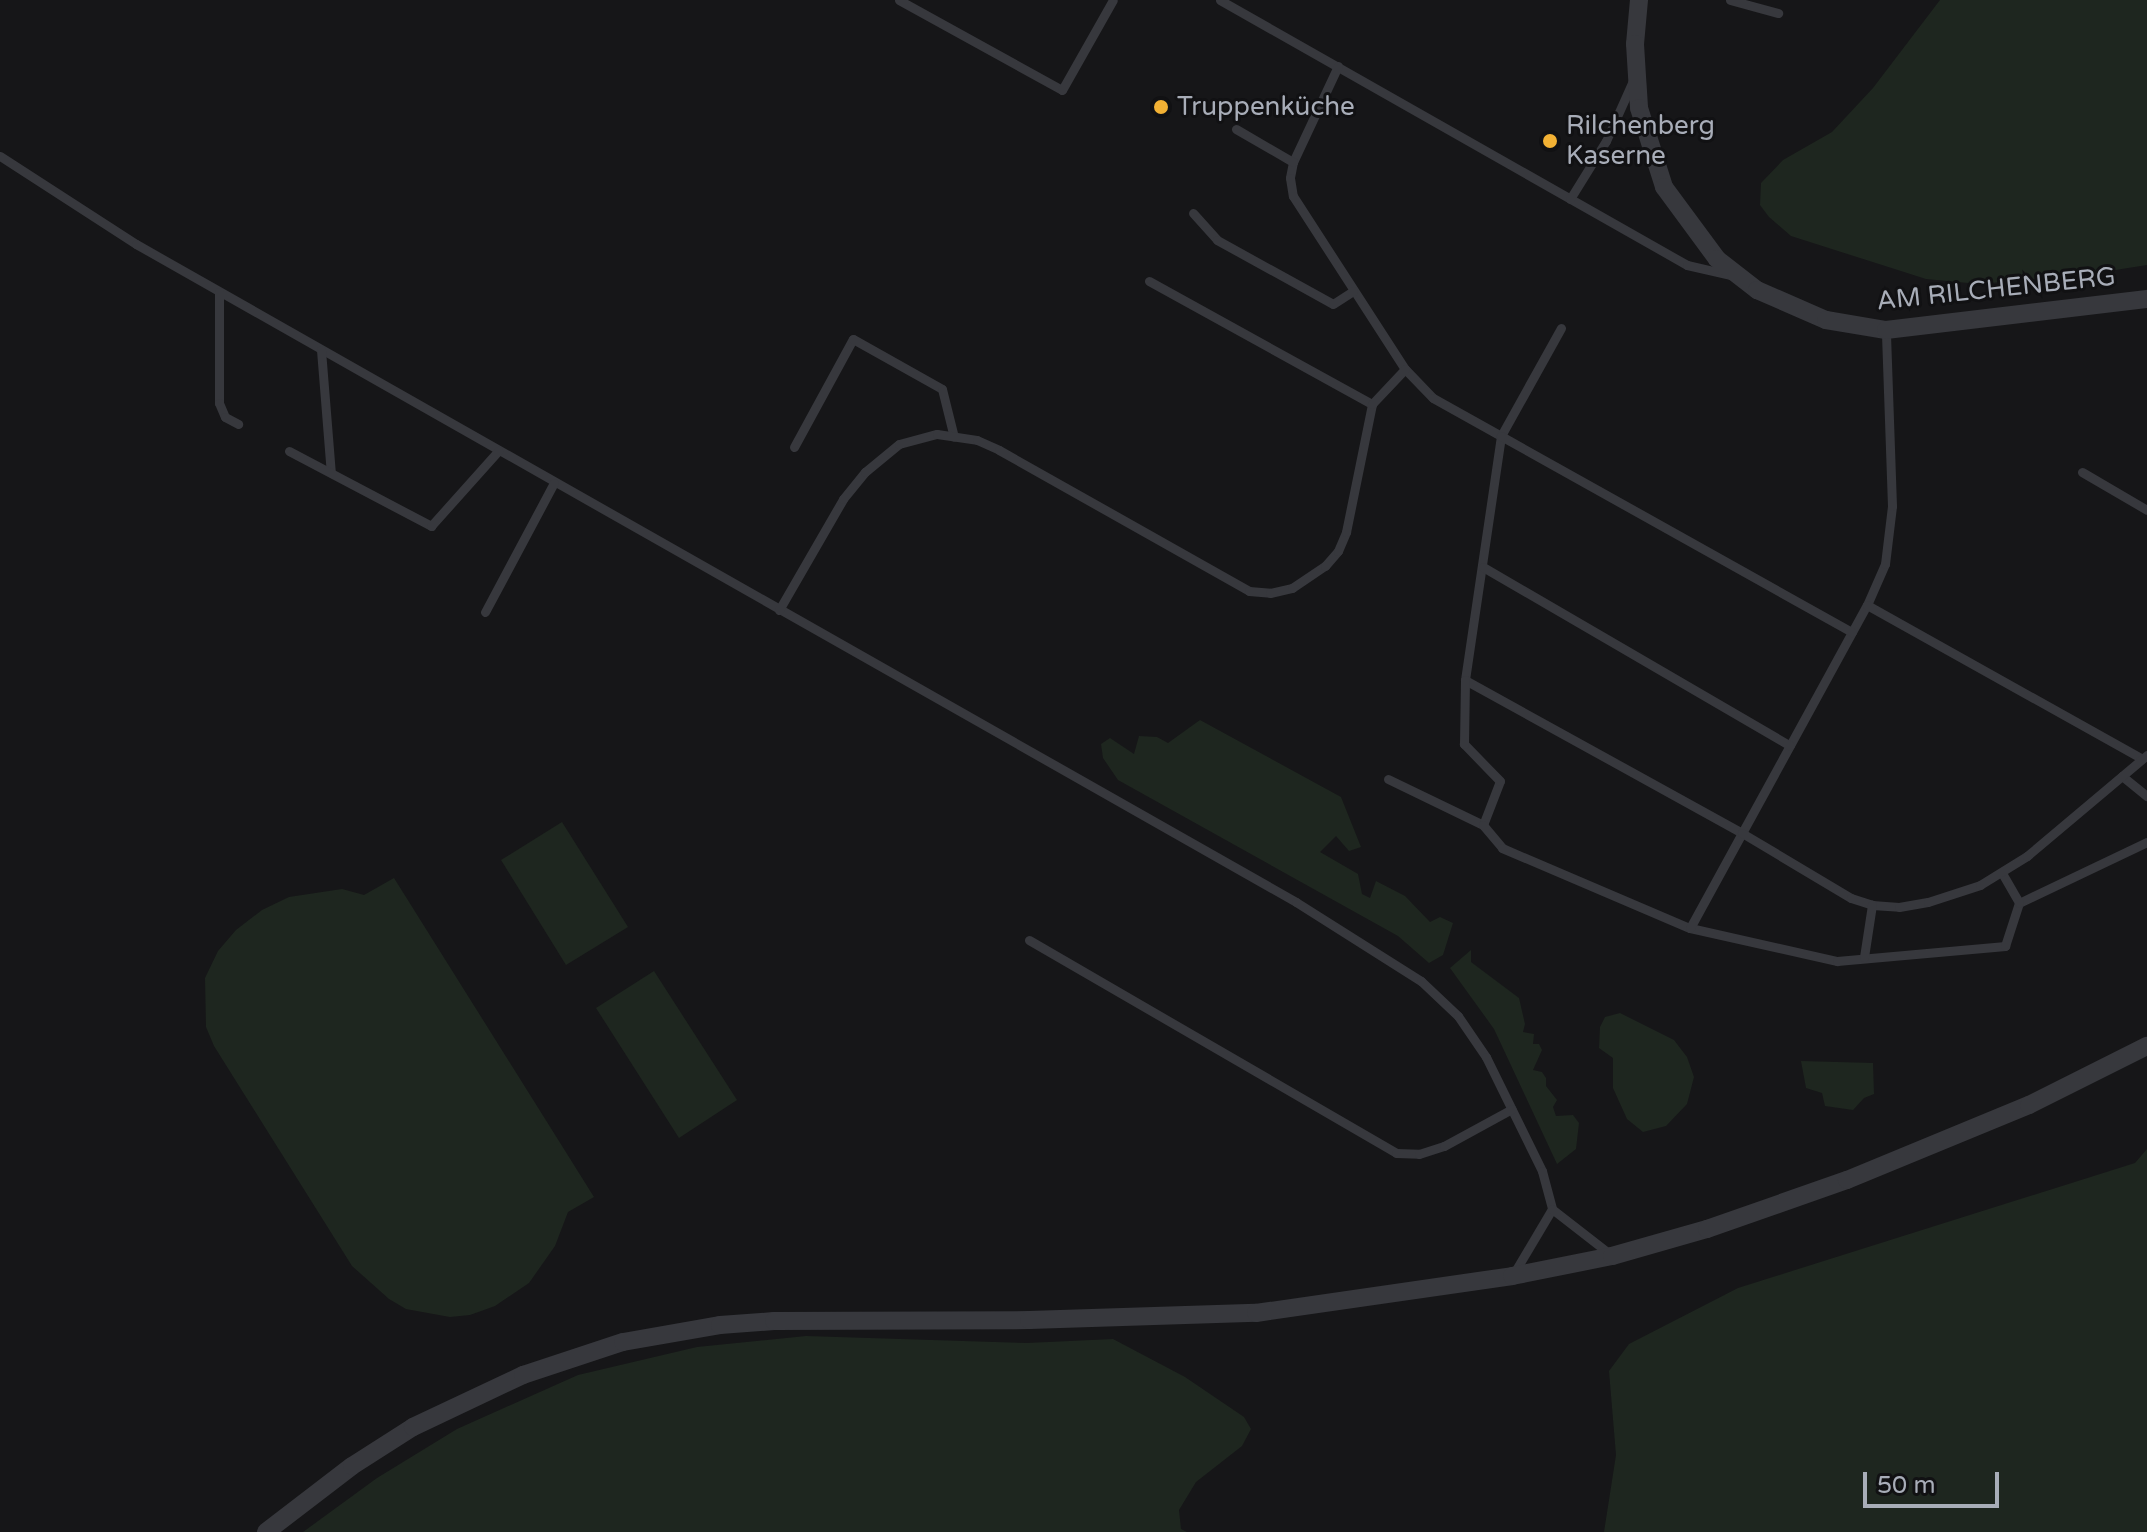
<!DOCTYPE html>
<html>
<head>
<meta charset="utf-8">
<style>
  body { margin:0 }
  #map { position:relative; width:2147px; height:1532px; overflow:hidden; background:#161618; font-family:"Varela Round",sans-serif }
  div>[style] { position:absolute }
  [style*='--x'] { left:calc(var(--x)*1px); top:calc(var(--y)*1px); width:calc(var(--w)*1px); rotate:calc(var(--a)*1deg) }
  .green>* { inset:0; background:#1e261f }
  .lane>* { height:9px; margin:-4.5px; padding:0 4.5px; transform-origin:4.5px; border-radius:4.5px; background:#37383d }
  .street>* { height:18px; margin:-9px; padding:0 9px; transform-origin:9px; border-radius:9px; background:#37383d }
  .dots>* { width:22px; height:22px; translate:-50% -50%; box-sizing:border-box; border:4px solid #111113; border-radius:50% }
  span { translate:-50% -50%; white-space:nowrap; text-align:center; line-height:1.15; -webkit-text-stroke:6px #111113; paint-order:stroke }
  .poi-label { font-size:26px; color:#a8adb8 }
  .left { translate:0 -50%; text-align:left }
  .street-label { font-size:26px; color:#a8adb8 }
  .scale { position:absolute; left:1863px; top:1472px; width:136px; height:36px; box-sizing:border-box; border:4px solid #a8adb8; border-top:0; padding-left:10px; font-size:24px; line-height:28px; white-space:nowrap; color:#a8adb8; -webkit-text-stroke:6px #111113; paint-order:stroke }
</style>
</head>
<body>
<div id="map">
  <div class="green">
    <div style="clip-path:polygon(1940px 0,2147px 0,2147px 265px,2084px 275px,1979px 284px,1926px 279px,1791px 236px,1769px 217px,1760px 205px,1761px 183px,1783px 160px,1832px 132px,1873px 88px)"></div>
    <div style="clip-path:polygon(1200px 720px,1341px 797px,1361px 847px,1349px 851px,1336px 836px,1320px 852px,1358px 874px,1362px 894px,1370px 898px,1376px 881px,1405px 896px,1430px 922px,1440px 917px,1453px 923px,1443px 955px,1429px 963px,1398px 936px,1118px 780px,1103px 758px,1101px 744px,1110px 738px,1134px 754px,1139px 736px,1157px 737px,1168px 743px)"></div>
    <div style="clip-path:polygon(562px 822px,628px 927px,566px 965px,501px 860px)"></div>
    <div style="clip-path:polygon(394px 878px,594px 1197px,568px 1212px,555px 1246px,529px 1283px,495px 1306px,470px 1315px,450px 1317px,406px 1309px,389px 1299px,352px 1266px,214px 1046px,206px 1027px,205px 978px,218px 951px,236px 930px,262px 910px,289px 897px,342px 889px,364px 895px)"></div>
    <div style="clip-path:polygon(1471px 950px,1471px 962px,1519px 998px,1525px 1024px,1523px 1032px,1534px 1034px,1533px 1044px,1539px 1044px,1542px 1050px,1533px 1070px,1542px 1072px,1546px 1078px,1546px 1086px,1557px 1100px,1553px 1107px,1556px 1116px,1573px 1115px,1579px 1123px,1576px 1149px,1557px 1164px,1494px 1029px,1450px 968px)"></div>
    <div style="clip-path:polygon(654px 971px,737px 1100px,679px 1138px,596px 1008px)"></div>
    <div style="clip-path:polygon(1620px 1013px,1674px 1040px,1687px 1057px,1694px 1077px,1687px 1104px,1666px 1126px,1643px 1132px,1627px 1119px,1613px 1088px,1613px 1058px,1599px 1048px,1600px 1027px,1605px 1017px)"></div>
    <div style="clip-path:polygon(1801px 1061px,1873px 1063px,1874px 1094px,1864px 1098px,1853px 1110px,1825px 1106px,1822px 1093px,1806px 1088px)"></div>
    <div style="clip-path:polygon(2147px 1149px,2147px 1532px,1604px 1532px,1616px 1455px,1609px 1371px,1629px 1344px,1738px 1288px,2135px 1163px)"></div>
    <div style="clip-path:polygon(806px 1336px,1027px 1343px,1113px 1339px,1185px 1377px,1244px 1417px,1251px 1429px,1242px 1446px,1196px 1482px,1179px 1510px,1181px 1529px,1187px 1532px,303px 1532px,377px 1478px,457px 1429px,578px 1375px,697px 1347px)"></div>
  </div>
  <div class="lane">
    <div style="--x:899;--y:0;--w:186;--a:28.9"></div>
    <div style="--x:1062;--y:90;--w:103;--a:-60.5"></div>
    <div style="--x:1220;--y:0;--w:537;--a:29.57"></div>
    <div style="--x:1687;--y:265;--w:44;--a:13.1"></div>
    <div style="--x:1730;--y:0;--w:50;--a:15.2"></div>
    <div style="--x:1338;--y:66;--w:106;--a:115.1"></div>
    <div style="--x:1293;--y:162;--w:16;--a:101"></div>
    <div style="--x:1290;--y:178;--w:18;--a:81"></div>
    <div style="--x:1293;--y:196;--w:206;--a:57.1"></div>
    <div style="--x:1405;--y:369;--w:40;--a:46"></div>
    <div style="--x:1433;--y:398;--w:78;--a:29.2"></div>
    <div style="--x:1501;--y:436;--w:247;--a:98.4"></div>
    <div style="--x:1465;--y:680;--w:316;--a:28.9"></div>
    <div style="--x:1742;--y:833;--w:260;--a:-61.3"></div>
    <div style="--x:1867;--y:605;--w:45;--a:-66.3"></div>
    <div style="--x:1885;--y:564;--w:58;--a:-83.1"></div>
    <div style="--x:1892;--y:506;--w:176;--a:-92"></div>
    <div style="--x:1236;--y:129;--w:66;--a:30.1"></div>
    <div style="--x:0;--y:156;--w:162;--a:32.9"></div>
    <div style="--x:136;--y:244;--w:1334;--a:29.56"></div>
    <div style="--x:1296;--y:902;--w:148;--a:32.3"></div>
    <div style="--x:1421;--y:981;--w:51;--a:43.4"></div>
    <div style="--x:1458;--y:1016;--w:50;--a:55.7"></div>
    <div style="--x:1486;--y:1057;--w:127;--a:63.8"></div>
    <div style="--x:1542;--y:1171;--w:39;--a:75"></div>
    <div style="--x:1570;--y:199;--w:68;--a:-58.2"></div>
    <div style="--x:1606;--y:141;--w:64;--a:-65.9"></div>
    <div style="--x:1193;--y:213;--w:36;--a:48"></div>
    <div style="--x:1217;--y:240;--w:132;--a:28.9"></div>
    <div style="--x:1333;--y:304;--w:24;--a:-33"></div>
    <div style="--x:1149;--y:281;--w:255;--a:28.9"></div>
    <div style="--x:219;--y:292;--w:111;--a:90"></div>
    <div style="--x:219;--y:403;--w:15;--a:67"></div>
    <div style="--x:225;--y:417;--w:15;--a:28"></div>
    <div style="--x:1561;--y:328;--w:124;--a:119.1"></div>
    <div style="--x:1501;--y:436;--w:402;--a:29.2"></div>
    <div style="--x:321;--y:350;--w:123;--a:85.4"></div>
    <div style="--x:794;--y:447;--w:123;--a:-61.4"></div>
    <div style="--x:853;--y:339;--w:102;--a:29.3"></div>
    <div style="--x:942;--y:389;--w:49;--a:76"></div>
    <div style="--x:289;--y:451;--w:161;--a:27.8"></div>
    <div style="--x:431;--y:526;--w:101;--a:-48.2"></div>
    <div style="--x:2082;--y:472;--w:75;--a:30.3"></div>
    <div style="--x:1483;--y:567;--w:355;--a:30.2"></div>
    <div style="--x:1867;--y:605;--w:315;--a:29.2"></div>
    <div style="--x:779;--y:610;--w:128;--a:-60"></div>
    <div style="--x:843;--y:499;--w:35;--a:-51"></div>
    <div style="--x:865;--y:472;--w:44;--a:-39.5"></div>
    <div style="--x:899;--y:444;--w:39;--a:-15"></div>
    <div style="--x:937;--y:434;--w:40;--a:8.5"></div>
    <div style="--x:977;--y:440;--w:24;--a:24"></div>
    <div style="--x:999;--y:450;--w:287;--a:29.4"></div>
    <div style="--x:1249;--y:591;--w:21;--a:5"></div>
    <div style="--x:1270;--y:593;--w:23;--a:-13"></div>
    <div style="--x:1292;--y:588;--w:40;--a:-34"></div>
    <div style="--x:1325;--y:566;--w:20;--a:-49"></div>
    <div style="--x:1338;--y:551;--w:21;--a:-67"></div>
    <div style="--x:1346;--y:532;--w:131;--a:-78.5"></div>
    <div style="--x:1372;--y:404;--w:48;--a:-46.7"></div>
    <div style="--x:485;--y:612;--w:146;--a:-61.9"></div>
    <div style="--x:2122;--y:776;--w:32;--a:39"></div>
    <div style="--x:1388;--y:779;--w:106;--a:25.8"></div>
    <div style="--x:1483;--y:825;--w:47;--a:-68.9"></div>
    <div style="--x:1500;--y:781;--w:52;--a:-134.2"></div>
    <div style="--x:1464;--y:744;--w:64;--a:-89.1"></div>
    <div style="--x:1483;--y:825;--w:30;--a:50"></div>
    <div style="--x:1502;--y:848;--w:204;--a:23.1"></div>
    <div style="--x:1690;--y:928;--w:151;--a:12.7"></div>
    <div style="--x:1837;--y:961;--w:169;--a:-5.1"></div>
    <div style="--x:2005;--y:946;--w:45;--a:-72"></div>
    <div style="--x:2019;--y:903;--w:142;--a:-25.5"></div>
    <div style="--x:2002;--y:873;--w:34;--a:60"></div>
    <div style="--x:1690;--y:928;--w:108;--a:-61.3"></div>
    <div style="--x:1742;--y:833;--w:127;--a:30.8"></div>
    <div style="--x:1851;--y:898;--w:22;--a:18"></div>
    <div style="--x:1872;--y:905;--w:27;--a:4"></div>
    <div style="--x:1899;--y:907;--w:29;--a:-10"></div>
    <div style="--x:1928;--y:902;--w:55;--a:-18.1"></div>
    <div style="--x:1980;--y:885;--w:55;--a:-31.7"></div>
    <div style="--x:2027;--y:856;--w:157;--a:-40.1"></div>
    <div style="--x:1029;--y:940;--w:424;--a:30.1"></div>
    <div style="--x:1396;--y:1153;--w:23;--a:2"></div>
    <div style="--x:1419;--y:1154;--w:26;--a:-18"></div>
    <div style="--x:1444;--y:1146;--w:77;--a:-28.6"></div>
    <div style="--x:1864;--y:957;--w:53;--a:-81.3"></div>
    <div style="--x:1514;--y:1273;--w:74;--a:-59.3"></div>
    <div style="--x:1552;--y:1209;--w:75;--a:37.9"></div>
  </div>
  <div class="street">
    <div style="--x:1639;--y:0;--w:44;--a:95.2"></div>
    <div style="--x:1635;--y:44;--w:64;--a:86.4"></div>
    <div style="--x:1639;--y:108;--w:83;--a:72.4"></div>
    <div style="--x:1664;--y:187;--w:89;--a:53.6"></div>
    <div style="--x:1717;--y:259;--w:51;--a:37.8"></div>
    <div style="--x:1757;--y:290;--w:75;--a:23.5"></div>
    <div style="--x:1826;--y:320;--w:61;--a:9.5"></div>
    <div style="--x:1886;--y:330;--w:263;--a:-6.8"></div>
    <div style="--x:266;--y:1532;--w:108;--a:-37.5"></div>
    <div style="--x:352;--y:1466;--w:72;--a:-32.6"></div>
    <div style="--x:413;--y:1427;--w:122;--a:-25.3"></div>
    <div style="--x:523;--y:1375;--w:105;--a:-18.3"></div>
    <div style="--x:623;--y:1342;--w:98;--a:-9.9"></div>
    <div style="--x:720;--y:1325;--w:54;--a:-4.2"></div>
    <div style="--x:774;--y:1321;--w:255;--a:-0.2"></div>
    <div style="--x:1029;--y:1320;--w:227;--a:-1.8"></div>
    <div style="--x:1256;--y:1313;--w:259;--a:-8.2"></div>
    <div style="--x:1512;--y:1276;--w:102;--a:-11.3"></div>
    <div style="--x:1612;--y:1256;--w:99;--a:-15.9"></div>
    <div style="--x:1707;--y:1229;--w:148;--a:-19.3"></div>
    <div style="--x:1847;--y:1180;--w:197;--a:-22.4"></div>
    <div style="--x:2029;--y:1105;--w:132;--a:-26.6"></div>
  </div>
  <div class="dots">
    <div style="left:1161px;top:107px;background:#f2b134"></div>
    <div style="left:1550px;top:141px;background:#f2b134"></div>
  </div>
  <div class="poi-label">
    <span class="left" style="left:1177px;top:107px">Truppenküche</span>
    <span class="left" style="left:1566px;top:141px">Rilchenberg<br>Kaserne</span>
  </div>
  <div class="street-label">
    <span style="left:1996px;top:289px;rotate:-6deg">AM RILCHENBERG</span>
  </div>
  <div class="scale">50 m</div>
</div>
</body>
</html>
